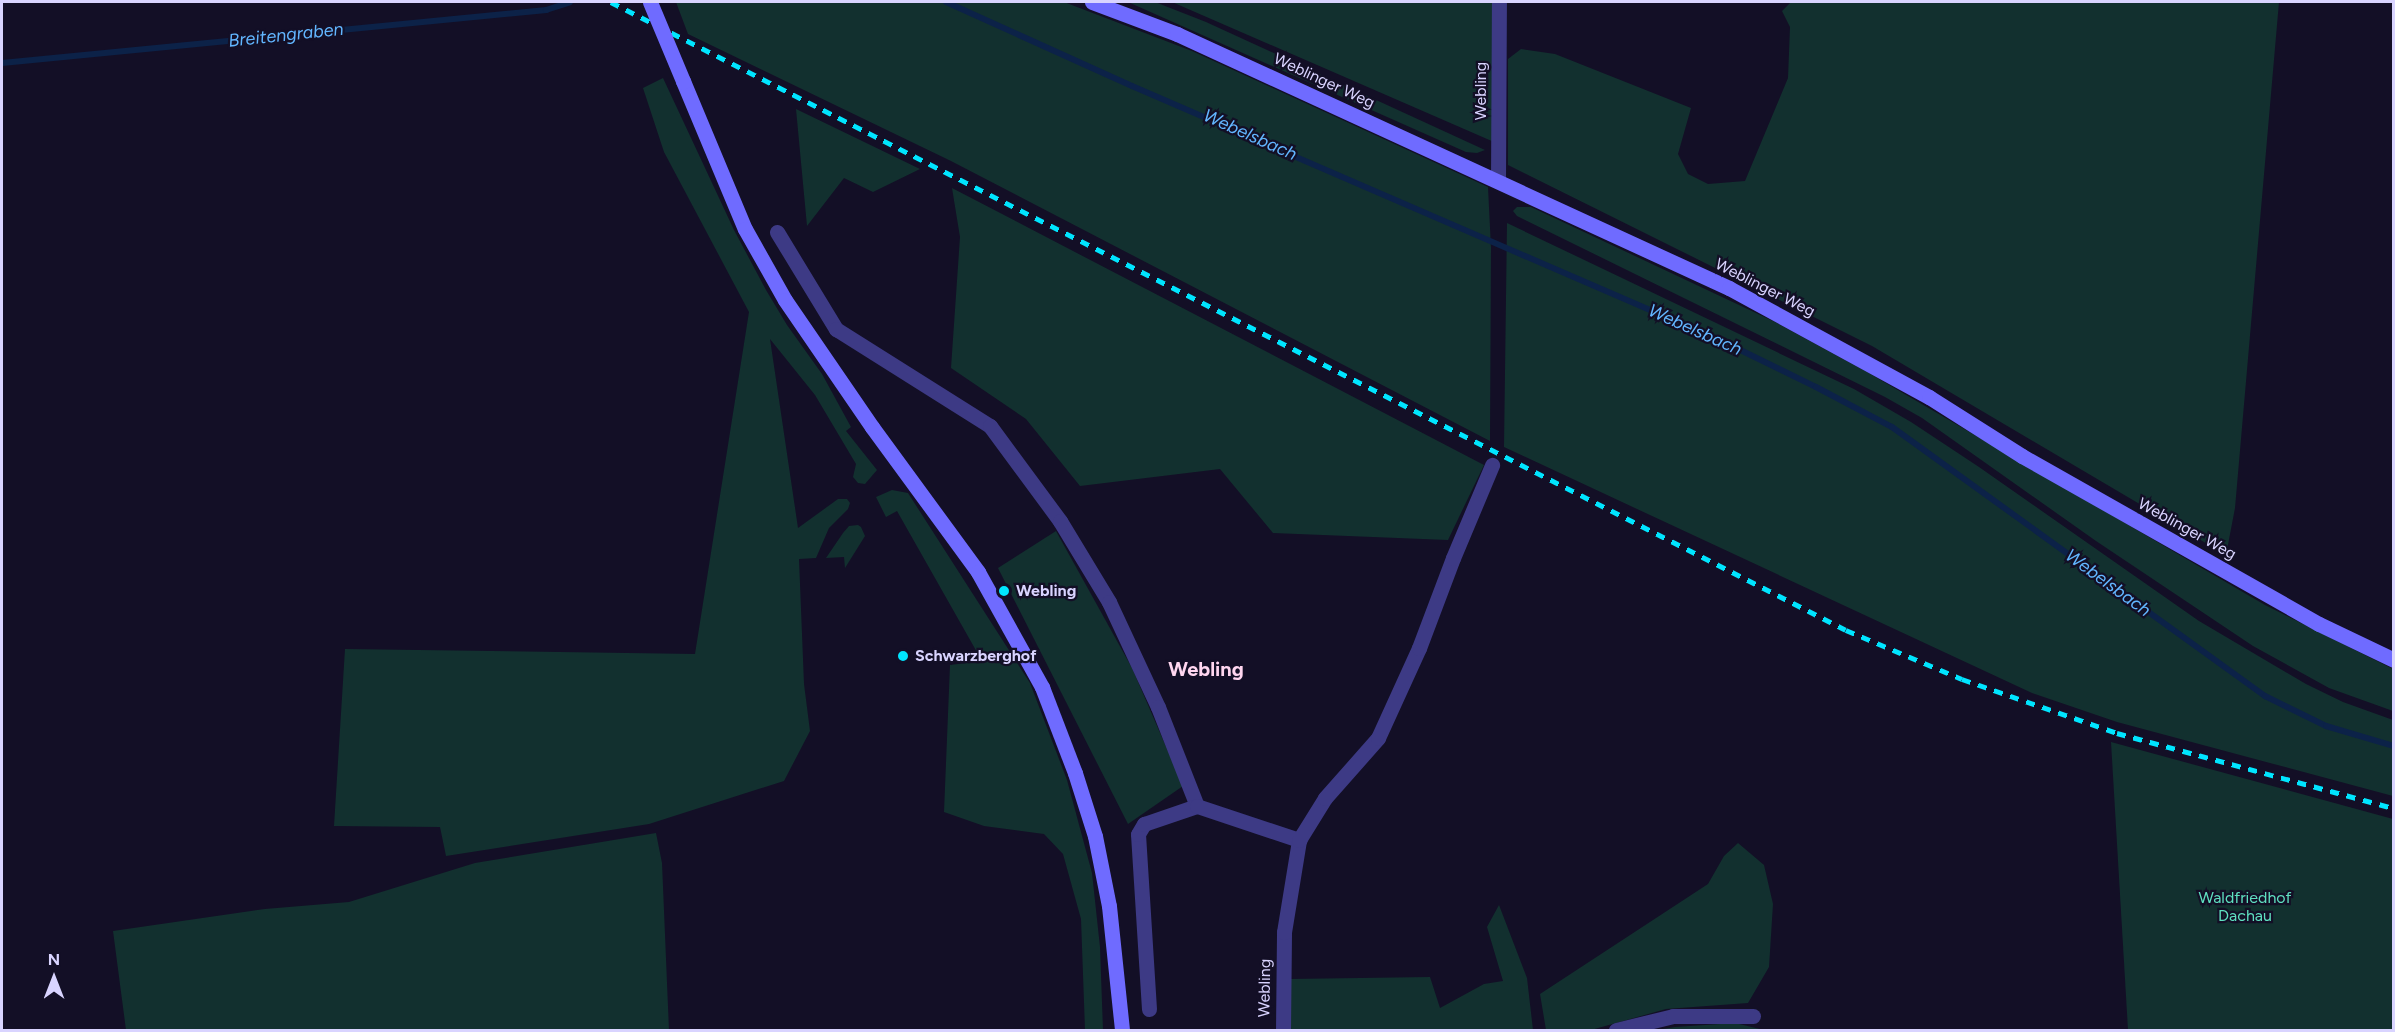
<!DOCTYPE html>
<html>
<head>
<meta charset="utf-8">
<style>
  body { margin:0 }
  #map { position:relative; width:2395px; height:1032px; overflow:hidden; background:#130f26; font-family:Figtree,sans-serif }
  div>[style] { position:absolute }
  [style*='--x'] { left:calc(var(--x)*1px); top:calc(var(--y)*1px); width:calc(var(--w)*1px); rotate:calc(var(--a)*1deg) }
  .green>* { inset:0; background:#12302f }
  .stream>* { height:6px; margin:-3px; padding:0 3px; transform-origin:3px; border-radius:3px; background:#0c2248 }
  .street>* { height:15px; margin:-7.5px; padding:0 7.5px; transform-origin:7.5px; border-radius:7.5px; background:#3d3a85 }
  .secondary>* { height:15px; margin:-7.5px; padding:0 7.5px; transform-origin:7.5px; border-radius:7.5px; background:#6f6bff }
  .rail>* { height:4.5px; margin-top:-2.25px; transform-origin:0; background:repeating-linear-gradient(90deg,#00e5ff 0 9px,transparent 0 17px) }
  .secondary-bridge>* { height:15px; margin:-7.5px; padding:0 7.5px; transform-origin:7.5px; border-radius:7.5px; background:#6f6bff }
  .dots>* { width:16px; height:16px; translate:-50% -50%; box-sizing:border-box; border:3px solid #130f26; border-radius:50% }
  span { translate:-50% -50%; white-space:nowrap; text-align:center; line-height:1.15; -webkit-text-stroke:4.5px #130f26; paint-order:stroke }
  .street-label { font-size:16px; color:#d9d4ff }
  .poi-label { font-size:16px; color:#d9d4ff; font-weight:700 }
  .left { translate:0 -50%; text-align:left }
  .park-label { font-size:16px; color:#5fe0c0 }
  .water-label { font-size:18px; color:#62b6ff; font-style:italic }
  .quarter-label { font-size:20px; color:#ffd6f0; font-weight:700 }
  .frame { position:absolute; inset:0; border:3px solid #d9d4ff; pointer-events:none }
  .north { position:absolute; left:24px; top:948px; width:60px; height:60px; -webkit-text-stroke:4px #130f26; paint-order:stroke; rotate:0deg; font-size:16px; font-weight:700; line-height:24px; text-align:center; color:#d9d4ff }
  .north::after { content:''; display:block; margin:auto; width:21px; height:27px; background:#d9d4ff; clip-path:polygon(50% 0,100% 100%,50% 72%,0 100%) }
</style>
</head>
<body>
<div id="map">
  <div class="green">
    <div style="clip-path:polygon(676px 2px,1064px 2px,1192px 51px,1488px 187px,1491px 248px,1490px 441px,951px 161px,688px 34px)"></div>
    <div style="clip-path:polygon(1128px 2px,1155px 2px,1206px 22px,1485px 150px,1477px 153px,1466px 152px)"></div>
    <div style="clip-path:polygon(1172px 2px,1493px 2px,1494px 142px)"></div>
    <div style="clip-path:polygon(1791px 2px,2279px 2px,2235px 508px,2226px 555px,1872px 346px,1508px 165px,1508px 59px,1521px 49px,1555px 54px,1691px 108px,1678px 154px,1688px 174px,1708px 184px,1745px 181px,1788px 78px,1790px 27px,1782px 11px)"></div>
    <div style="clip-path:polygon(663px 78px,734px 230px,766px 290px,787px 325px,822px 374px,851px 427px,846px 431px,877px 470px,865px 484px,858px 483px,853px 477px,856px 464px,815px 395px,770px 339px,798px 528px,838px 499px,847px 499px,850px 503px,848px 509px,829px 528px,816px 558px,799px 559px,804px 684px,810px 731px,784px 781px,649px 824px,446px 856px,440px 827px,334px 826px,345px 649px,695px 654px,749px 312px,664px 152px,643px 88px)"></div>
    <div style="clip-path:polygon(796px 109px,920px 169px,873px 192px,844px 178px,807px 226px)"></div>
    <div style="clip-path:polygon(952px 188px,1484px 465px,1448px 540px,1273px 533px,1220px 469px,1080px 486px,1026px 419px,951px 368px,960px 237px)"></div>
    <div style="clip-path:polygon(1517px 207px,1531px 207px,1773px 321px,1867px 372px,2265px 605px,2393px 669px,2393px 711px,2329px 688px,2253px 646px,2096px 541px,1922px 418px,1885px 397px,1517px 216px,1513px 211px)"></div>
    <div style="clip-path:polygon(1507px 223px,1854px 389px,1911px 422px,1979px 467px,2199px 621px,2306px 684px,2343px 702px,2393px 720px,2393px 796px,2117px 722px,2032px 693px,1504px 447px)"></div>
    <div style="clip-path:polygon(892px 490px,908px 493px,1030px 683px,1067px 780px,1092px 873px,1100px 947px,1103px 1030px,1085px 1030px,1081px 919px,1063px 854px,1044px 834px,984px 826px,944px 812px,950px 665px,982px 661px,897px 511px,886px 517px,876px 497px)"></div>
    <div style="clip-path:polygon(858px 525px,861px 527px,865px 536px,845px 568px,844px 557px,826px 558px,843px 533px,849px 526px)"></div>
    <div style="clip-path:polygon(1056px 531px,1132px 668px,1183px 786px,1128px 824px,998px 568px)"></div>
    <div style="clip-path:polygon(2111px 742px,2393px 819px,2393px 1030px,2128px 1030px)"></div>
    <div style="clip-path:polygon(656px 833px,662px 863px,669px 1030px,126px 1030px,113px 931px,265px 909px,349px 902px,475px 863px)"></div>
    <div style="clip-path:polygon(1738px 843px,1764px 865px,1773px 904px,1769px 967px,1748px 1003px,1666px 1009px,1591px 1030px,1546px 1030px,1540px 994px,1708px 884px,1724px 856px)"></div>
    <div style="clip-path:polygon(1499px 905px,1527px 978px,1533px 1030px,1291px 1030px,1290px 979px,1430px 977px,1440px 1008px,1484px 984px,1503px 981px,1487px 927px)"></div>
    <div style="clip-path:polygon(1735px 1023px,1764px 1030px,1657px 1030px,1675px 1027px)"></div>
  </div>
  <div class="stream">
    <div style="--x:946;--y:2;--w:204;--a:24.3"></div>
    <div style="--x:1132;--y:86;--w:645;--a:23.39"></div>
    <div style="--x:1724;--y:342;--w:102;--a:26.1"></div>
    <div style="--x:1816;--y:387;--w:86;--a:27.8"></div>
    <div style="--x:1892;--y:427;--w:460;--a:35.8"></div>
    <div style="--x:2265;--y:696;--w:68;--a:26.2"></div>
    <div style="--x:2326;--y:726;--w:71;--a:16.4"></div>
    <div style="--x:2;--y:63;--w:547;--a:-5.56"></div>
    <div style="--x:546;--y:10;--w:25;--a:-18"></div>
  </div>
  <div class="street">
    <div style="--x:1498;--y:181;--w:179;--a:-89.7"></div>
    <div style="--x:777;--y:232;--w:114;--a:58.7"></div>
    <div style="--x:836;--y:329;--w:182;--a:32.2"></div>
    <div style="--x:990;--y:426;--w:118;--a:53.6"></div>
    <div style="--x:1060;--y:521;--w:95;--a:58.8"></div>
    <div style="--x:1109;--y:602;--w:116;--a:65"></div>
    <div style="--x:1158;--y:707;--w:106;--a:68.5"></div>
    <div style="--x:1149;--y:1009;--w:175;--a:-93.6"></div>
    <div style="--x:1138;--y:834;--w:12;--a:-59"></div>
    <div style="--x:1144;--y:824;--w:56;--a:-18.8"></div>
    <div style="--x:1197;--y:806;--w:108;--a:18.4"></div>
    <div style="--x:1283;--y:1030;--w:98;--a:-89.4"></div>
    <div style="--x:1284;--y:932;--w:93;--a:-80.7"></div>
    <div style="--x:1299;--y:840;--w:49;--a:-58.2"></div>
    <div style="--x:1325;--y:798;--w:80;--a:-48.5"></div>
    <div style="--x:1378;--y:738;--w:99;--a:-65.5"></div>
    <div style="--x:1419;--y:648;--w:96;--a:-69.3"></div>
    <div style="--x:1453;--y:558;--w:101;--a:-67.2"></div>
    <div style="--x:1616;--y:1030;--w:59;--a:-13.8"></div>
    <div style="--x:1673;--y:1016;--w:80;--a:0"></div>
  </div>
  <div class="secondary">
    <div style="--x:1092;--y:2;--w:91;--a:20.6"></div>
    <div style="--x:1177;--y:34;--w:608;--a:24.71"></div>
    <div style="--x:1729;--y:288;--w:228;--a:28.6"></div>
    <div style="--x:1929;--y:397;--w:110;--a:32.4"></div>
    <div style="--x:2022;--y:456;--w:341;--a:29.5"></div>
    <div style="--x:2319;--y:624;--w:83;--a:25.6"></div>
    <div style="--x:683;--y:81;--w:160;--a:67.3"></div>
    <div style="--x:745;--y:229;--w:81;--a:60.6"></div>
    <div style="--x:785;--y:300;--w:154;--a:55.6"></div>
    <div style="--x:872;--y:427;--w:180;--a:53.8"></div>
    <div style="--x:978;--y:572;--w:132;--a:60.9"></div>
    <div style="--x:1042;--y:687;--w:92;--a:69"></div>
    <div style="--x:1075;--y:773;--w:66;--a:72.4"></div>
    <div style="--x:1095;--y:836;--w:71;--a:78.7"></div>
    <div style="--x:1109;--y:906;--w:125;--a:84"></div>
  </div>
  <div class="rail">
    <div style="--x:611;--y:2;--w:1385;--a:26.95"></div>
    <div style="--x:1846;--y:630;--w:126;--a:22.9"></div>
    <div style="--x:1962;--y:679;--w:164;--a:19.2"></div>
    <div style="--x:2117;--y:733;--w:287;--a:15.2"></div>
  </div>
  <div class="secondary-bridge">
    <div style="--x:650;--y:2;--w:86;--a:67.3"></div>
  </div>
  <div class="dots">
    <div style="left:1004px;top:591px;background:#00e5ff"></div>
    <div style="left:903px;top:656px;background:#00e5ff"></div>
  </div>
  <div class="street-label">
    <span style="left:1324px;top:81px;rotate:25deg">Weblinger Weg</span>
    <span style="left:1481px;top:91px;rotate:-90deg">Webling</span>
    <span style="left:1765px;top:288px;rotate:27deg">Weblinger Weg</span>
    <span style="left:2187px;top:529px;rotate:29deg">Weblinger Weg</span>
    <span style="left:1265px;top:988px;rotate:-89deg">Webling</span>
  </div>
  <div class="poi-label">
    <span class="left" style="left:1016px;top:591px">Webling</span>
    <span class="left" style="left:915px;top:656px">Schwarzberghof</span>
  </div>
  <div class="park-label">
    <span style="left:2245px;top:907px">Waldfriedhof<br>Dachau</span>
  </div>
  <div class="water-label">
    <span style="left:286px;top:35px;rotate:-6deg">Breitengraben</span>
    <span style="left:1250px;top:135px;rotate:24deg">Webelsbach</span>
    <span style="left:1695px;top:330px;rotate:24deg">Webelsbach</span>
    <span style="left:2108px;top:583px;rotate:36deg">Webelsbach</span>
  </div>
  <div class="quarter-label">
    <span style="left:1206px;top:669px">Webling</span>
  </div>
  <div class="frame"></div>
  <div class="north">N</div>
</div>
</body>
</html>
